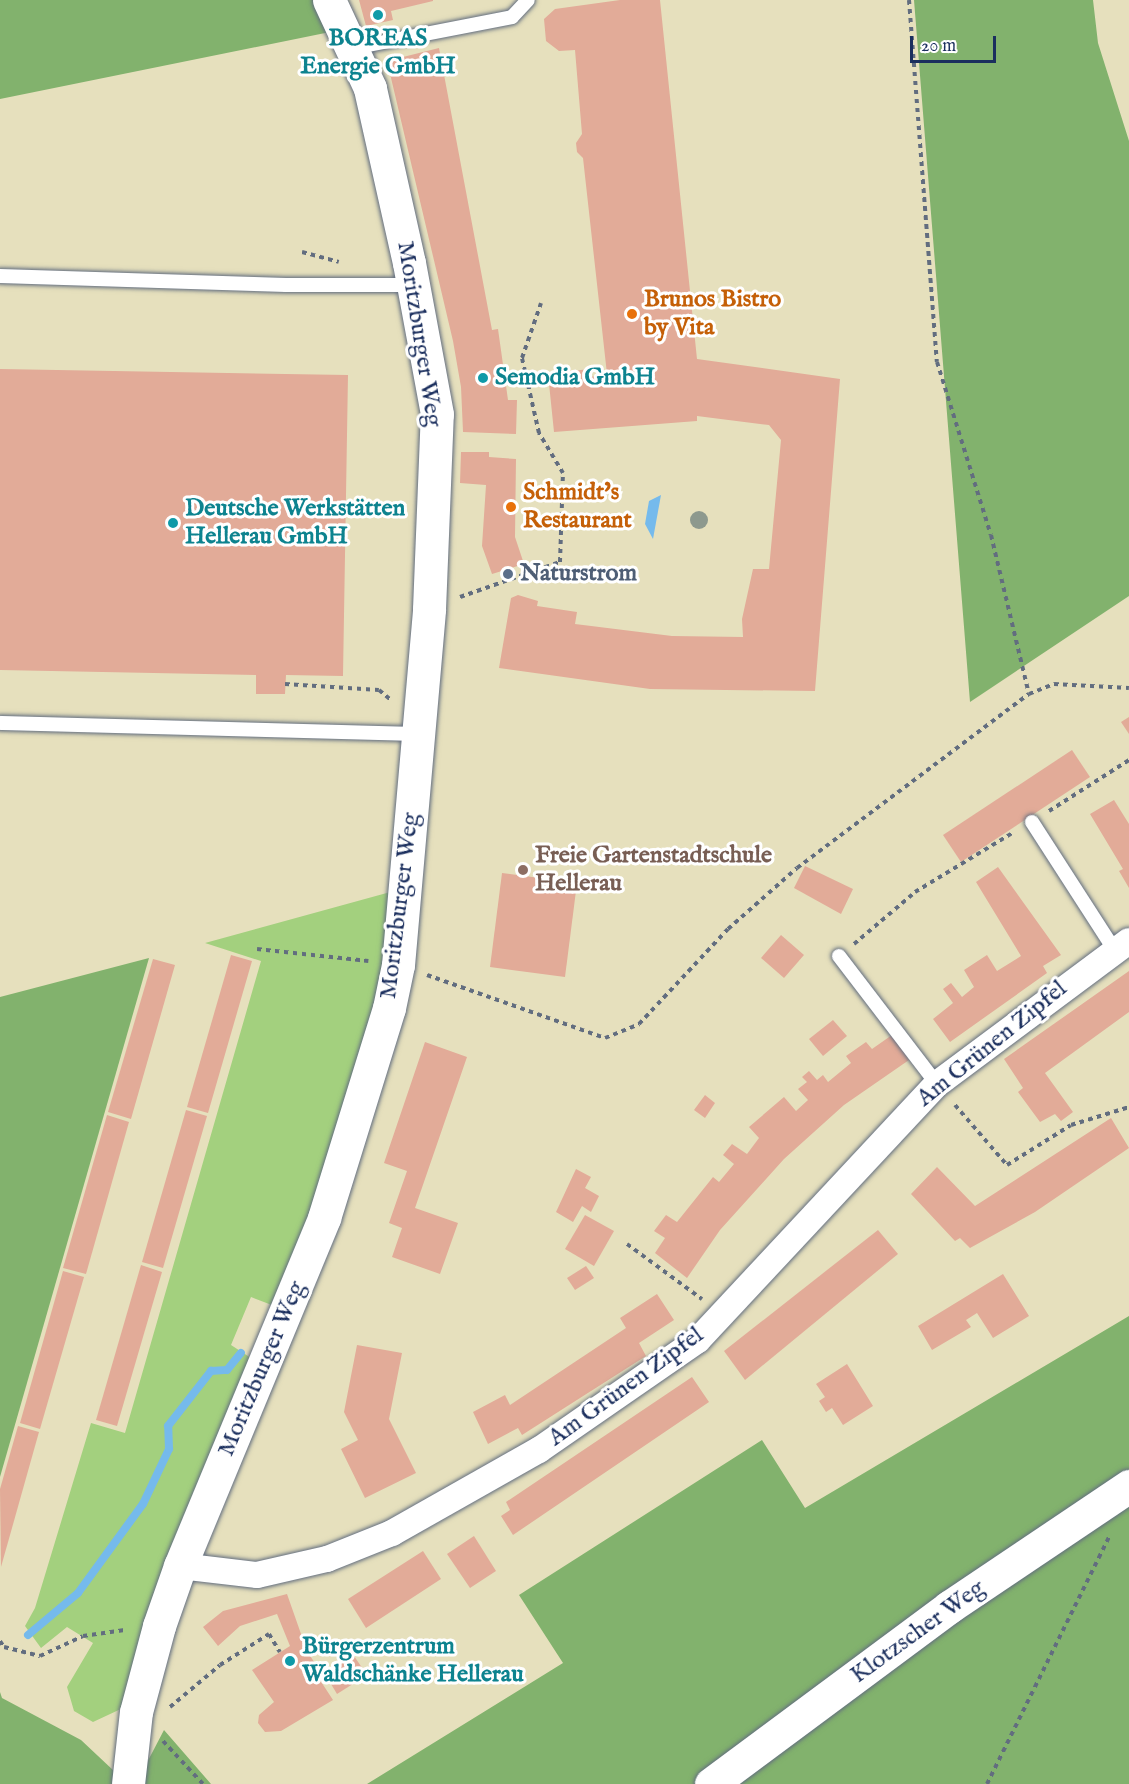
<!DOCTYPE html>
<html>
<head>
<meta charset="utf-8">
<style>
  body { margin:0 }
  #map { position:relative; width:1129px; height:1784px; overflow:hidden; background:#e6e0bd; font-family:"IM FELL English",serif }
  div>[style] { position:absolute }
  [style*='--x'] { left:calc(var(--x)*1px); top:calc(var(--y)*1px); width:calc(var(--w)*1px); rotate:calc(var(--a)*1deg) }
  .green>* { inset:0; background:#a3d07e }
  .forest>* { inset:0; background:#82b26d }
  .water>* { inset:0; background:#75baec }
  .stream>* { height:8px; margin:-4px; padding:0 4px; transform-origin:4px; border-radius:4px; background:#75baec }
  .building>* { inset:0; background:#e2ab98 }
  .path>* { height:4px; margin-top:-2px; transform-origin:0; background:repeating-linear-gradient(90deg,#626d7f 0 4.5px,transparent 0 9px) }
  .roads { filter:drop-shadow(0 0 2px #626d7f) drop-shadow(0 0 2px #626d7f) }
  .service>* { height:14px; margin:-7px; padding:0 7px; transform-origin:7px; border-radius:7px; background:#fff }
  .minor>* { height:26px; margin:-13px; padding:0 13px; transform-origin:13px; border-radius:13px; background:#fff }
  .tertiary>* { height:33px; margin:-16.5px; padding:0 16.5px; transform-origin:16.5px; border-radius:16.5px; background:#fff }
  .trees>* { width:18px; height:18px; margin:-9px; border-radius:50%; background:#8d998e }
  .dots>* { width:16px; height:16px; translate:-50% -50%; box-sizing:border-box; border:3px solid #fff; border-radius:50% }
  span { translate:-50% -50%; white-space:nowrap; text-align:center; line-height:1.15; -webkit-text-stroke:6px #fff; paint-order:stroke }
  .culture-label { font-size:24px; color:#0d838f; font-weight:700 }
  .left { translate:0 -50%; text-align:left }
  .food-label { font-size:24px; color:#c56008; font-weight:700 }
  .street-label { font-size:24px; color:#1b2f5e }
  .service-label { font-size:24px; color:#4e5e75; font-weight:700 }
  .education-label { font-size:24px; color:#785e54; font-weight:700 }
  .scale { position:absolute; left:910px; top:36px; width:86px; height:27px; box-sizing:border-box; border:3px solid #1b2f5e; border-top:0; padding-left:8px; font-size:18px; line-height:21px; white-space:nowrap; color:#1b2f5e; -webkit-text-stroke:4px #fff; paint-order:stroke }
</style>
</head>
<body>
<div id="map">
  <div class="green">
    <div style="clip-path:polygon(394px 891px,387px 969px,313px 1221px,277px 1307px,251px 1297px,231px 1345px,254px 1360px,123px 1708px,93px 1722px,74px 1711px,67px 1687px,93px 1643px,67px 1627px,41px 1648px,25px 1626px,35px 1608px,91px 1423px,125px 1433px,261px 961px,205px 943px)"></div>
  </div>
  <div class="forest">
    <div style="clip-path:polygon(0 0,329px 0,335px 31px,0 99px)"></div>
    <div style="clip-path:polygon(914px 0,1093px 0,1098px 43px,1129px 141px,1129px 596px,970px 702px)"></div>
    <div style="clip-path:polygon(149px 958px,0 1477px,0 997px)"></div>
    <div style="clip-path:polygon(1129px 1316px,1129px 1784px,367px 1784px,563px 1663px,519px 1595px,762px 1440px,805px 1508px)"></div>
    <div style="clip-path:polygon(0 1692px,2px 1698px,81px 1740px,114px 1771px,141px 1774px,164px 1730px,211px 1784px,0 1784px)"></div>
  </div>
  <div class="water">
    <div style="clip-path:polygon(661px 495px,653px 539px,645px 524px,649px 501px)"></div>
  </div>
  <div class="stream">
    <div style="--x:28;--y:1635;--w:65;--a:-40"></div>
    <div style="--x:78;--y:1593;--w:110;--a:-53.9"></div>
    <div style="--x:143;--y:1504;--w:61;--a:-64.7"></div>
    <div style="--x:169;--y:1449;--w:23;--a:-92"></div>
    <div style="--x:168;--y:1426;--w:70;--a:-52"></div>
    <div style="--x:211;--y:1371;--w:16;--a:-4"></div>
    <div style="--x:227;--y:1370;--w:22;--a:-51"></div>
  </div>
  <div class="building">
    <div style="clip-path:polygon(359px 0,433px 0,433px 1px,391px 11px,393px 20px,366px 26px)"></div>
    <div style="clip-path:polygon(620px 0,660px 0,697px 359px,840px 379px,815px 691px,650px 689px,499px 668px,511px 598px,518px 595px,538px 601px,537px 606px,577px 612px,575px 624px,672px 636px,743px 637px,742px 619px,753px 569px,769px 569px,781px 440px,769px 425px,697px 416px,697px 421px,554px 432px,548px 374px,589px 369px,590px 377px,607px 374px,583px 158px,577px 152px,576px 143px,582px 134px,575px 50px,559px 51px,546px 41px,544px 19px,555px 9px)"></div>
    <div style="clip-path:polygon(439px 48px,492px 330px,498px 329px,508px 400px,517px 400px,516px 434px,463px 432px,461px 387px,453px 341px,387px 61px)"></div>
    <div style="clip-path:polygon(0 369px,348px 375px,343px 676px,286px 675px,285px 694px,256px 694px,256px 675px,0 670px)"></div>
    <div style="clip-path:polygon(461px 452px,489px 452px,489px 457px,516px 459px,515px 537px,524px 564px,492px 574px,482px 546px,486px 485px,460px 483px)"></div>
    <div style="clip-path:polygon(1129px 717px,1129px 734px,1121px 722px)"></div>
    <div style="clip-path:polygon(1072px 750px,1090px 777px,961px 862px,943px 835px)"></div>
    <div style="clip-path:polygon(1114px 800px,1129px 824px,1129px 888px,1119px 871px,1123px 869px,1090px 814px)"></div>
    <div style="clip-path:polygon(805px 866px,853px 889px,841px 914px,794px 888px)"></div>
    <div style="clip-path:polygon(998px 867px,1061px 955px,1043px 966px,1047px 973px,950px 1042px,933px 1019px,953px 1003px,943px 989px,951px 983px,962px 997px,974px 987px,964px 970px,987px 955px,997px 971px,1021px 956px,976px 882px)"></div>
    <div style="clip-path:polygon(502px 873px,577px 883px,565px 977px,490px 967px)"></div>
    <div style="clip-path:polygon(781px 935px,804px 955px,784px 978px,761px 958px)"></div>
    <div style="clip-path:polygon(231px 955px,252px 961px,208px 1113px,187px 1107px)"></div>
    <div style="clip-path:polygon(153px 959px,175px 965px,131px 1119px,108px 1112px)"></div>
    <div style="clip-path:polygon(1129px 971px,1129px 1012px,1045px 1073px,1073px 1112px,1061px 1121px,1055px 1114px,1040px 1122px,1018px 1092px,1023px 1088px,1004px 1059px)"></div>
    <div style="clip-path:polygon(833px 1020px,847px 1036px,823px 1056px,809px 1039px)"></div>
    <div style="clip-path:polygon(892px 1035px,909px 1060px,844px 1105px,784px 1159px,720px 1230px,687px 1278px,655px 1253px,665px 1238px,654px 1231px,666px 1215px,677px 1222px,713px 1177px,719px 1182px,734px 1164px,723px 1155px,732px 1144px,747px 1154px,759px 1138px,749px 1127px,784px 1097px,796px 1111px,808px 1100px,798px 1089px,807px 1082px,802px 1077px,809px 1071px,817px 1080px,823px 1075px,828px 1082px,851px 1063px,846px 1056px,866px 1042px,872px 1049px)"></div>
    <div style="clip-path:polygon(425px 1042px,467px 1057px,415px 1208px,458px 1223px,440px 1274px,392px 1257px,402px 1228px,389px 1223px,407px 1171px,384px 1163px)"></div>
    <div style="clip-path:polygon(705px 1095px,715px 1103px,705px 1118px,694px 1110px)"></div>
    <div style="clip-path:polygon(186px 1110px,207px 1116px,163px 1268px,142px 1262px)"></div>
    <div style="clip-path:polygon(107px 1115px,129px 1122px,86px 1274px,63px 1268px)"></div>
    <div style="clip-path:polygon(1111px 1118px,1129px 1148px,1035px 1212px,970px 1248px,960px 1238px,955px 1241px,911px 1194px,937px 1167px,975px 1206px)"></div>
    <div style="clip-path:polygon(576px 1169px,591px 1177px,585px 1188px,599px 1196px,591px 1212px,582px 1206px,573px 1222px,556px 1212px)"></div>
    <div style="clip-path:polygon(585px 1215px,614px 1231px,594px 1266px,565px 1249px)"></div>
    <div style="clip-path:polygon(878px 1230px,898px 1254px,745px 1380px,724px 1351px)"></div>
    <div style="clip-path:polygon(141px 1265px,162px 1272px,117px 1426px,96px 1420px)"></div>
    <div style="clip-path:polygon(586px 1266px,594px 1278px,575px 1290px,567px 1278px)"></div>
    <div style="clip-path:polygon(63px 1271px,84px 1277px,40px 1429px,20px 1423px)"></div>
    <div style="clip-path:polygon(1003px 1274px,1029px 1316px,993px 1338px,977px 1313px,966px 1320px,971px 1327px,932px 1350px,918px 1326px)"></div>
    <div style="clip-path:polygon(657px 1294px,674px 1320px,639px 1343px,646px 1356px,522px 1435px,518px 1428px,488px 1444px,473px 1412px,505px 1395px,510px 1405px,626px 1328px,620px 1318px)"></div>
    <div style="clip-path:polygon(357px 1345px,402px 1353px,389px 1419px,416px 1473px,365px 1498px,341px 1449px,358px 1440px,344px 1412px)"></div>
    <div style="clip-path:polygon(847px 1364px,873px 1406px,843px 1425px,832px 1408px,826px 1412px,819px 1401px,825px 1397px,816px 1384px)"></div>
    <div style="clip-path:polygon(692px 1377px,709px 1402px,513px 1535px,501px 1516px,510px 1510px,506px 1502px)"></div>
    <div style="clip-path:polygon(18px 1426px,39px 1432px,1px 1567px,0 1489px)"></div>
    <div style="clip-path:polygon(474px 1536px,496px 1571px,470px 1588px,447px 1554px)"></div>
    <div style="clip-path:polygon(423px 1551px,441px 1579px,366px 1628px,348px 1599px)"></div>
    <div style="clip-path:polygon(287px 1594px,307px 1651px,320px 1671px,316px 1674px,333px 1700px,281px 1731px,265px 1732px,258px 1723px,259px 1715px,274px 1702px,252px 1670px,290px 1646px,277px 1614px,240px 1626px,218px 1646px,203px 1627px,223px 1611px)"></div>
    <div style="clip-path:polygon(354px 1656px,367px 1675px,337px 1694px,325px 1674px)"></div>
  </div>
  <div class="path">
    <div style="--x:909;--y:0;--w:363;--a:85.6"></div>
    <div style="--x:937;--y:362;--w:181;--a:72.7"></div>
    <div style="--x:991;--y:535;--w:163;--a:76.6"></div>
    <div style="--x:302;--y:252;--w:38;--a:15"></div>
    <div style="--x:460;--y:597;--w:106;--a:-19.3"></div>
    <div style="--x:560;--y:562;--w:89;--a:-88.1"></div>
    <div style="--x:563;--y:473;--w:47;--a:-121"></div>
    <div style="--x:539;--y:433;--w:77;--a:-102.8"></div>
    <div style="--x:522;--y:358;--w:58;--a:-70.9"></div>
    <div style="--x:285;--y:684;--w:94;--a:3.7"></div>
    <div style="--x:379;--y:690;--w:16;--a:40"></div>
    <div style="--x:1049;--y:811;--w:95;--a:-32.5"></div>
    <div style="--x:854;--y:944;--w:80;--a:-40.4"></div>
    <div style="--x:915;--y:892;--w:116;--a:-31.2"></div>
    <div style="--x:257;--y:949;--w:112;--a:6.2"></div>
    <div style="--x:427;--y:975;--w:189;--a:19.5"></div>
    <div style="--x:605;--y:1038;--w:37;--a:-22"></div>
    <div style="--x:639;--y:1024;--w:130;--a:-46.9"></div>
    <div style="--x:728;--y:929;--w:92;--a:-41.5"></div>
    <div style="--x:797;--y:868;--w:290;--a:-36.9"></div>
    <div style="--x:1029;--y:694;--w:27;--a:-22"></div>
    <div style="--x:1054;--y:684;--w:75;--a:3.1"></div>
    <div style="--x:955;--y:1105;--w:79;--a:49.1"></div>
    <div style="--x:1007;--y:1165;--w:75;--a:-32"></div>
    <div style="--x:1071;--y:1125;--w:61;--a:-17.2"></div>
    <div style="--x:627;--y:1244;--w:93;--a:36.3"></div>
    <div style="--x:0;--y:1641;--w:7;--a:56"></div>
    <div style="--x:4;--y:1647;--w:37;--a:14"></div>
    <div style="--x:40;--y:1656;--w:47;--a:-24.9"></div>
    <div style="--x:83;--y:1636;--w:42;--a:-8.1"></div>
    <div style="--x:170;--y:1707;--w:65;--a:-40"></div>
    <div style="--x:220;--y:1665;--w:58;--a:-32.3"></div>
    <div style="--x:269;--y:1634;--w:21;--a:59"></div>
    <div style="--x:163;--y:1741;--w:59;--a:47.1"></div>
    <div style="--x:987;--y:1784;--w:275;--a:-63.7"></div>
  </div>
  <div class="roads">
    <div class="service">
      <div style="--x:353;--y:48;--w:162;--a:-11"></div>
      <div style="--x:512;--y:17;--w:23;--a:-47"></div>
      <div style="--x:0;--y:276;--w:286;--a:1.8"></div>
      <div style="--x:286;--y:285;--w:127;--a:0"></div>
      <div style="--x:0;--y:723;--w:419;--a:1.5"></div>
      <div style="--x:1032;--y:822;--w:151;--a:57.2"></div>
      <div style="--x:839;--y:956;--w:161;--a:52.6"></div>
    </div>
    <div class="minor">
      <div style="--x:180;--y:1566;--w:78;--a:6.7"></div>
      <div style="--x:257;--y:1575;--w:72;--a:-12.9"></div>
      <div style="--x:327;--y:1559;--w:70;--a:-21.8"></div>
      <div style="--x:392;--y:1533;--w:169;--a:-29.5"></div>
      <div style="--x:539;--y:1450;--w:193;--a:-34.7"></div>
      <div style="--x:698;--y:1340;--w:350;--a:-47"></div>
      <div style="--x:937;--y:1084;--w:239;--a:-36.7"></div>
    </div>
    <div class="tertiary">
      <div style="--x:128;--y:1784;--w:72;--a:-83.7"></div>
      <div style="--x:136;--y:1712;--w:89;--a:-75"></div>
      <div style="--x:159;--y:1626;--w:64;--a:-70.7"></div>
      <div style="--x:180;--y:1566;--w:377;--a:-67.5"></div>
      <div style="--x:324;--y:1218;--w:220;--a:-72.8"></div>
      <div style="--x:389;--y:1008;--w:44;--a:-78.2"></div>
      <div style="--x:398;--y:965;--w:357;--a:-85"></div>
      <div style="--x:429;--y:609;--w:195;--a:-87.7"></div>
      <div style="--x:437;--y:414;--w:154;--a:-100.5"></div>
      <div style="--x:409;--y:263;--w:179;--a:-102.6"></div>
      <div style="--x:370;--y:88;--w:97;--a:-115"></div>
      <div style="--x:711;--y:1784;--w:297;--a:-36.6"></div>
      <div style="--x:949;--y:1607;--w:217;--a:-33.9"></div>
    </div>
  </div>
  <div class="trees">
    <div style="left:699px;top:520px"></div>
  </div>
  <div class="dots">
    <div style="left:378px;top:15px;background:#0f9aa8"></div>
    <div style="left:632px;top:314px;background:#e8710a"></div>
    <div style="left:483px;top:378px;background:#0f9aa8"></div>
    <div style="left:511px;top:507px;background:#e8710a"></div>
    <div style="left:173px;top:523px;background:#0f9aa8"></div>
    <div style="left:508px;top:574px;background:#5c6f8a"></div>
    <div style="left:523px;top:870px;background:#8d6e63"></div>
    <div style="left:290px;top:1661px;background:#0f9aa8"></div>
  </div>
  <div class="culture-label">
    <span style="left:378px;top:53px">BOREAS<br>Energie GmbH</span>
    <span class="left" style="left:495px;top:378px">Semodia GmbH</span>
    <span class="left" style="left:185px;top:523px">Deutsche Werkstätten<br>Hellerau GmbH</span>
    <span class="left" style="left:302px;top:1661px">Bürgerzentrum<br>Waldschänke Hellerau</span>
  </div>
  <div class="food-label">
    <span class="left" style="left:644px;top:314px">Brunos Bistro<br>by Vita</span>
    <span class="left" style="left:523px;top:507px">Schmidt's<br>Restaurant</span>
  </div>
  <div class="street-label">
    <span style="left:419px;top:334px;rotate:81deg">Moritzburger Weg</span>
    <span style="left:400px;top:906px;rotate:-83deg">Moritzburger Weg</span>
    <span style="left:992px;top:1044px;rotate:-39deg">Am Grünen Zipfel</span>
    <span style="left:262px;top:1369px;rotate:-67deg">Moritzburger Weg</span>
    <span style="left:626px;top:1387px;rotate:-36deg">Am Grünen Zipfel</span>
    <span style="left:918px;top:1632px;rotate:-36deg">Klotzscher Weg</span>
  </div>
  <div class="service-label">
    <span class="left" style="left:520px;top:574px">Naturstrom</span>
  </div>
  <div class="education-label">
    <span class="left" style="left:535px;top:870px">Freie Gartenstadtschule<br>Hellerau</span>
  </div>
  <div class="scale">20 m</div>
</div>
</body>
</html>
